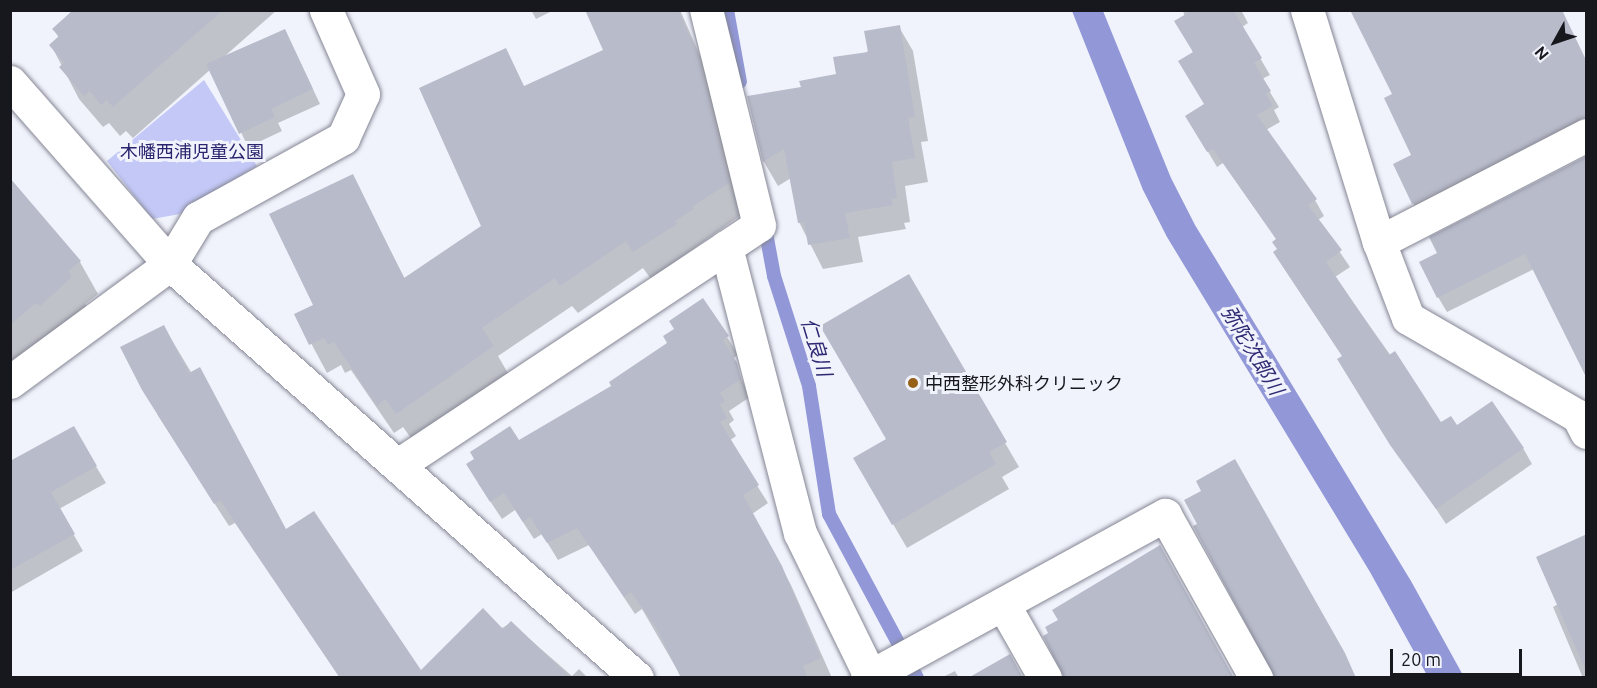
<!DOCTYPE html>
<html>
<head>
<meta charset="utf-8">
<style>
  body { margin:0 }
  #map { position:relative; width:1597px; height:688px; overflow:hidden; background:#f1f3fc; font-family:Ubuntu,"Noto Sans JP",sans-serif }
  div>[style] { position:absolute }
  [style*='--x'] { left:calc(var(--x)*1px); top:calc(var(--y)*1px); width:calc(var(--w)*1px); rotate:calc(var(--a)*1deg) }
  .green>* { inset:0; background:#c3c8f7 }
  .water>* { inset:0; background:#9298d7 }
  .shadow>* { inset:0; background:#0003 }
  .stream>* { height:14px; margin:-7px; padding:0 7px; transform-origin:7px; border-radius:7px; background:#9298d7 }
  .building>* { inset:0; background:#b8bbca }
  .roads { filter:drop-shadow(0 0 2px #848694) drop-shadow(0 0 2px #848694) }
  .street>* { height:33px; margin:-16.5px; padding:0 16.5px; transform-origin:16.5px; border-radius:16.5px; background:#fff }
  .dots>* { width:16px; height:16px; translate:-50% -50%; box-sizing:border-box; border:3px solid #f1f3fc; border-radius:50% }
  span { translate:-50% -50%; white-space:nowrap; text-align:center; line-height:1.15; -webkit-text-stroke:6px #f1f3fc; paint-order:stroke }
  .park-label { font-size:18px; color:#29246e }
  .poi-label { font-size:18px; color:#17181e }
  .left { translate:0 -50%; text-align:left }
  .water-label { font-size:20px; color:#2e2a74; font-style:italic }
  .frame { position:absolute; inset:0; border:12px solid #17181e; pointer-events:none }
  .north { position:absolute; left:1525px; top:12px; width:60px; height:60px; -webkit-text-stroke:4px #f1f3fc; paint-order:stroke; rotate:230deg; font-size:16px; font-weight:700; line-height:24px; text-align:center; color:#17181e }
  .north::after { content:''; display:block; margin:auto; width:21px; height:27px; background:#17181e; clip-path:polygon(50% 0,100% 100%,50% 72%,0 100%) }
  .scale { position:absolute; left:1390px; top:649px; width:132px; height:27px; box-sizing:border-box; border:3px solid #17181e; border-top:0; padding-left:8px; font-size:18px; line-height:21px; white-space:nowrap; color:#17181e; -webkit-text-stroke:4px #f1f3fc; paint-order:stroke }
</style>
</head>
<body>
<div id="map">
  <div class="green">
    <div style="clip-path:polygon(204px 80px,257px 166px,180px 214px,152px 219px,107px 161px)"></div>
  </div>
  <div class="water">
    <div style="clip-path:polygon(1072px 11px,1103px 11px,1171px 178px,1195px 225px,1411px 581px,1464px 677px,1428px 677px,1370px 572px,1167px 237px,1143px 190px)"></div>
  </div>
  <div class="shadow">
    <div style="clip-path:polygon(76px 10px,277px 10px,225px 56px,285px 30px,320px 104px,278px 123px,282px 131px,248px 147px,211px 69px,133px 138px,126px 131px,120px 136px,109px 123px,103px 127px,79px 99px,51px 45px,59px 38px,54px 30px)"></div>
    <div style="clip-path:polygon(531px 10px,554px 10px,536px 19px)"></div>
    <div style="clip-path:polygon(587px 10px,680px 10px,713px 85px,745px 212px,651px 279px,643px 268px,578px 313px,572px 306px,498px 356px,509px 375px,413px 441px,403px 427px,394px 433px,351px 370px,345px 373px,341px 365px,327px 373px,296px 315px,315px 306px,352px 176px,405px 279px,483px 226px,525px 154px,605px 51px)"></div>
    <div style="clip-path:polygon(1183px 10px,1241px 10px,1248px 23px,1242px 27px,1270px 75px,1262px 79px,1279px 107px,1274px 110px,1280px 122px,1266px 130px,1315px 200px,1324px 216px,1318px 220px,1350px 267px,1335px 277px,1440px 425px,1523px 448px,1532px 464px,1446px 524px,1348px 376px,1343px 357px,1284px 268px,1277px 240px,1223px 163px,1217px 167px,1187px 116px,1205px 105px)"></div>
    <div style="clip-path:polygon(899px 27px,913px 51px,928px 141px,921px 142px,928px 182px,905px 186px,910px 222px,904px 223px,906px 229px,858px 237px,863px 262px,823px 269px,799px 222px,791px 178px,778px 186px,764px 162px,748px 97px,802px 88px,837px 75px)"></div>
    <div style="clip-path:polygon(1586px 65px,1586px 133px,1422px 218px,1413px 203px,1413px 156px,1394px 94px)"></div>
    <div style="clip-path:polygon(1586px 158px,1534px 269px,1447px 312px,1438px 297px,1439px 254px)"></div>
    <div style="clip-path:polygon(10px 180px,80px 262px,98px 294px,85px 304px,89px 310px,10px 370px)"></div>
    <div style="clip-path:polygon(908px 276px,1019px 467px,1002px 477px,1009px 489px,907px 548px,855px 459px,888px 440px)"></div>
    <div style="clip-path:polygon(164px 327px,286px 531px,421px 673px,511px 623px,572px 676px,579px 669px,588px 678px,340px 678px,235px 523px,229px 526px,157px 414px)"></div>
    <div style="clip-path:polygon(727px 337px,738px 355px,732px 359px,750px 397px,729px 411px,734px 420px,729px 424px,736px 436px,729px 441px,768px 503px,752px 514px,791px 585px,832px 678px,682px 678px,642px 609px,635px 614px,589px 545px,558px 560px,542px 534px,534px 539px,515px 510px,502px 519px,478px 483px,519px 442px)"></div>
    <div style="clip-path:polygon(73px 428px,106px 483px,59px 509px,83px 551px,10px 593px,10px 463px)"></div>
    <div style="clip-path:polygon(1586px 536px,1586px 678px,1583px 678px,1553px 607px,1558px 604px)"></div>
    <div style="clip-path:polygon(955px 671px,959px 678px,941px 678px)"></div>
  </div>
  <div class="stream">
    <div style="--x:727;--y:10;--w:73;--a:79.8"></div>
    <div style="--x:764;--y:222;--w:55;--a:79.5"></div>
    <div style="--x:774;--y:276;--w:115;--a:72.3"></div>
    <div style="--x:809;--y:386;--w:130;--a:81.1"></div>
    <div style="--x:829;--y:514;--w:186;--a:61.8"></div>
  </div>
  <div class="building">
    <div style="clip-path:polygon(73px 10px,223px 10px,113px 107px,107px 100px,101px 105px,90px 91px,84px 96px,59px 67px,64px 63px,49px 45px,59px 36px,52px 29px)"></div>
    <div style="clip-path:polygon(585px 10px,678px 10px,698px 55px,729px 183px,693px 206px,694px 209px,675px 221px,677px 224px,633px 252px,626px 241px,560px 286px,555px 278px,482px 328px,494px 346px,396px 414px,385px 399px,377px 406px,334px 342px,328px 345px,324px 338px,309px 345px,294px 314px,313px 305px,269px 214px,353px 174px,404px 278px,481px 226px,419px 88px,506px 48px,524px 86px,603px 50px)"></div>
    <div style="clip-path:polygon(1193px 10px,1233px 10px,1262px 58px,1254px 63px,1271px 91px,1266px 94px,1273px 106px,1257px 115px,1317px 199px,1308px 205px,1342px 250px,1326px 262px,1389px 355px,1395px 351px,1441px 422px,1451px 416px,1457px 425px,1492px 401px,1524px 448px,1436px 509px,1390px 445px,1337px 359px,1342px 356px,1273px 252px,1277px 249px,1272px 242px,1276px 239px,1213px 149px,1207px 152px,1185px 116px,1204px 104px,1178px 61px,1193px 52px,1174px 21px)"></div>
    <div style="clip-path:polygon(1350px 10px,1562px 10px,1587px 62px,1587px 116px,1412px 204px,1393px 164px,1411px 155px,1384px 98px,1392px 94px)"></div>
    <div style="clip-path:polygon(900px 25px,915px 117px,908px 118px,915px 158px,892px 162px,897px 198px,891px 199px,893px 205px,845px 213px,850px 238px,808px 245px,804px 222px,798px 223px,784px 149px,763px 162px,747px 96px,801px 87px,799px 81px,836px 74px,833px 57px,868px 52px,864px 31px)"></div>
    <div style="clip-path:polygon(285px 29px,313px 89px,271px 109px,275px 117px,239px 134px,206px 64px)"></div>
    <div style="clip-path:polygon(1587px 156px,1587px 379px,1525px 254px,1437px 298px,1419px 262px,1437px 253px,1429px 237px)"></div>
    <div style="clip-path:polygon(10px 178px,81px 261px,68px 271px,72px 277px,40px 306px,36px 303px,10px 325px)"></div>
    <div style="clip-path:polygon(909px 274px,1007px 442px,989px 452px,996px 464px,892px 525px,853px 458px,886px 439px,820px 326px)"></div>
    <div style="clip-path:polygon(703px 298px,729px 336px,723px 340px,737px 363px,741px 379px,720px 393px,725px 401px,720px 405px,727px 418px,720px 422px,759px 485px,743px 495px,782px 566px,821px 658px,803px 666px,808px 678px,681px 678px,657px 629px,631px 592px,624px 597px,577px 528px,547px 543px,530px 517px,523px 522px,504px 493px,490px 502px,466px 464px,474px 459px,470px 452px,510px 426px,519px 440px,611px 386px,609px 382px,667px 343px,663px 336px,674px 329px,669px 321px)"></div>
    <div style="clip-path:polygon(164px 325px,189px 373px,200px 367px,286px 529px,314px 511px,421px 670px,483px 608px,503px 629px,511px 621px,571px 678px,340px 678px,220px 500px,214px 504px,142px 390px,120px 347px)"></div>
    <div style="clip-path:polygon(74px 426px,97px 466px,51px 492px,75px 534px,10px 570px,10px 461px)"></div>
    <div style="clip-path:polygon(1235px 459px,1345px 653px,1356px 678px,1275px 678px,1193px 526px,1197px 524px,1184px 500px,1201px 491px,1196px 481px)"></div>
    <div style="clip-path:polygon(1587px 534px,1587px 673px,1536px 557px)"></div>
    <div style="clip-path:polygon(1160px 545px,1234px 678px,1064px 678px,1043px 636px,1048px 633px,1045px 627px,1058px 620px,1052px 610px)"></div>
    <div style="clip-path:polygon(1010px 654px,1023px 678px,968px 678px)"></div>
  </div>
  <div class="roads">
    <div class="street">
      <div style="--x:1307;--y:10;--w:243;--a:72.8"></div>
      <div style="--x:1379;--y:242;--w:81;--a:69.1"></div>
      <div style="--x:1408;--y:318;--w:196;--a:30"></div>
      <div style="--x:1578;--y:416;--w:18;--a:63"></div>
      <div style="--x:10;--y:82;--w:242;--a:48.7"></div>
      <div style="--x:170;--y:264;--w:624;--a:41.56"></div>
      <div style="--x:1379;--y:242;--w:233;--a:-27.3"></div>
      <div style="--x:726;--y:247;--w:295;--a:75.5"></div>
      <div style="--x:800;--y:533;--w:159;--a:63.9"></div>
      <div style="--x:10;--y:382;--w:199;--a:-36.4"></div>
      <div style="--x:170;--y:264;--w:54;--a:-58.7"></div>
      <div style="--x:198;--y:218;--w:166;--a:-28.9"></div>
      <div style="--x:343;--y:138;--w:48;--a:-65.6"></div>
      <div style="--x:363;--y:94;--w:92;--a:-113.8"></div>
      <div style="--x:398;--y:465;--w:433;--a:-33.6"></div>
      <div style="--x:759;--y:225;--w:221;--a:-103.8"></div>
      <div style="--x:1003;--y:604;--w:85;--a:60.4"></div>
      <div style="--x:867;--y:678;--w:340;--a:-28.7"></div>
      <div style="--x:1165;--y:515;--w:187;--a:60.8"></div>
    </div>
  </div>
  <div class="dots">
    <div style="left:913px;top:383px;background:#966017"></div>
  </div>
  <div class="park-label">
    <span style="left:192px;top:151px">木幡西浦児童公園</span>
  </div>
  <div class="poi-label">
    <span class="left" style="left:925px;top:383px">中西整形外科クリニック</span>
  </div>
  <div class="water-label">
    <span style="left:817px;top:347px;rotate:73deg">仁良川</span>
    <span style="left:1253px;top:350px;rotate:59deg">弥陀次郎川</span>
  </div>
  <div class="frame"></div>
  <div class="north">N</div>
  <div class="scale">20 m</div>
</div>
</body>
</html>
